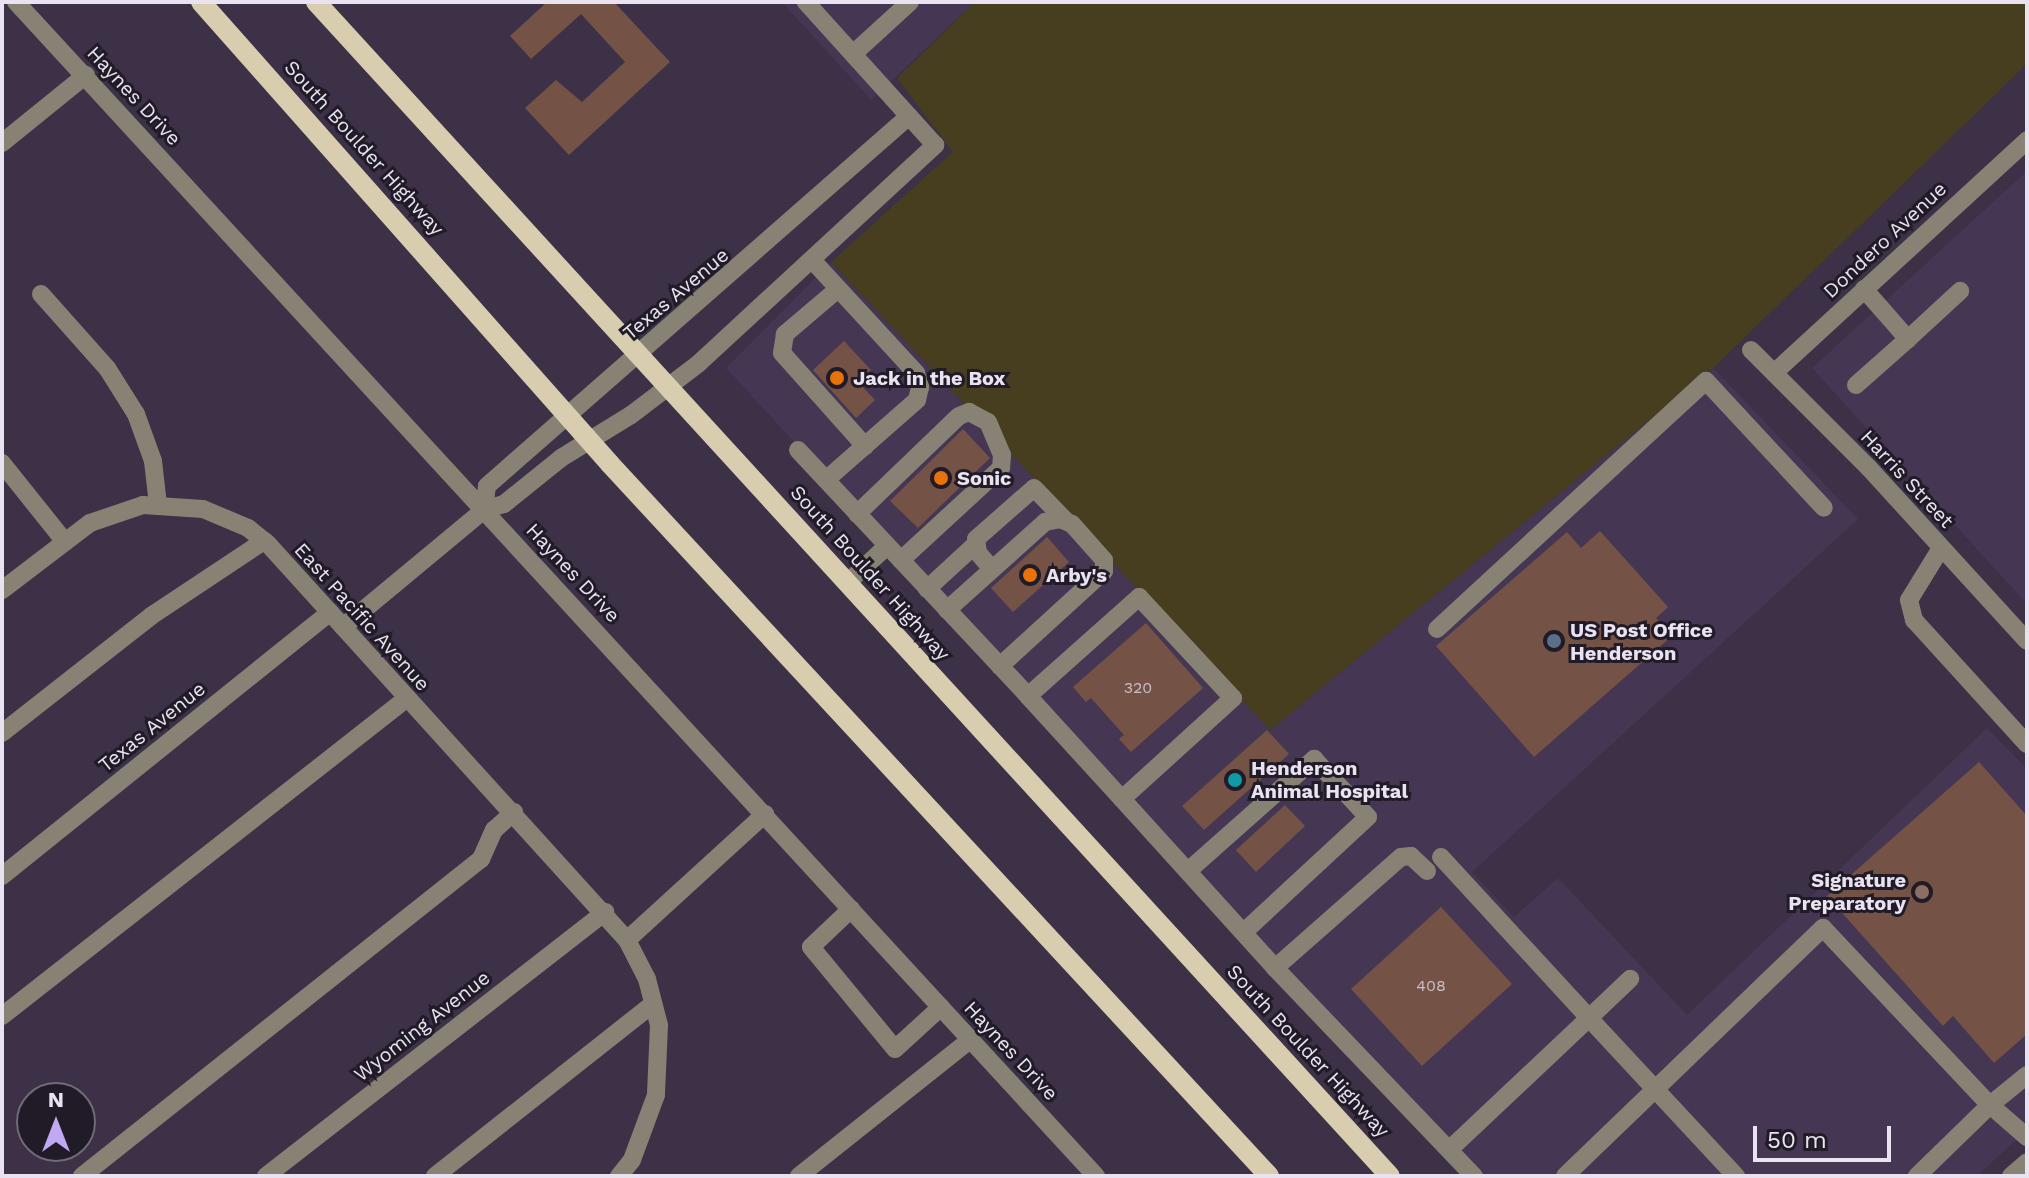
<!DOCTYPE html>
<html>
<head>
<meta charset="utf-8">
<style>
  body { margin:0 }
  #map { position:relative; width:2029px; height:1178px; overflow:hidden; background:#3c3147; font-family:"Work Sans",sans-serif }
  div>[style] { position:absolute }
  [style*='--x'] { left:calc(var(--x)*1px); top:calc(var(--y)*1px); width:calc(var(--w)*1px); rotate:calc(var(--a)*1deg) }
  .built>* { inset:0; background:#453753 }
  .sand>* { inset:0; background:#463e1e }
  .building>* { inset:0; background:#755246 }
  .minor>* { height:18px; margin:-9px; padding:0 9px; transform-origin:9px; border-radius:9px; background:#878273 }
  .major>* { height:20px; margin:-10px; padding:0 10px; transform-origin:10px; border-radius:10px; background:#d8ceaf }
  .dots>* { width:22px; height:22px; translate:-50% -50%; box-sizing:border-box; border:4px solid #201b26; border-radius:50% }
  span { translate:-50% -50%; white-space:nowrap; text-align:center; line-height:1.15; -webkit-text-stroke:6px #201b26; paint-order:stroke }
  .number-label { font-size:16px; color:#ccbec6 }
  .number-label span { -webkit-text-stroke-width:0 }
  .street-label { font-size:20px; color:#e9e2f1 }
  .poi-label { font-size:20px; color:#e9e2f1; font-weight:700 }
  .left { translate:0 -50%; text-align:left }
  .right { translate:-100% -50%; text-align:right }
  .frame { position:absolute; inset:0; border:4px solid #e9e2f1; pointer-events:none }
  .north { position:absolute; left:16px; top:1082px; width:80px; height:80px; box-sizing:border-box; background:#201b26; border:2px solid #706b77; border-radius:50%; rotate:0deg; font-size:22px; font-weight:700; line-height:32px; text-align:center; color:#e9e2f1 }
  .north::after { content:''; display:block; margin:auto; width:28px; height:36px; background:#c0a8f3; clip-path:polygon(50% 0,100% 100%,50% 72%,0 100%) }
  .scale { position:absolute; left:1753px; top:1126px; width:138px; height:36px; box-sizing:border-box; border:4px solid #e9e2f1; border-top:0; padding-left:10px; font-size:24px; line-height:28px; white-space:nowrap; color:#e9e2f1; -webkit-text-stroke:6px #201b26; paint-order:stroke }
</style>
</head>
<body>
<div id="map">
  <div class="built">
    <div style="clip-path:polygon(782px 2px,975px 2px,871px 100px)"></div>
    <div style="clip-path:polygon(2027px 171px,2027px 604px,1812px 368px)"></div>
    <div style="clip-path:polygon(831px 262px,1270px 730px,1713px 368px,1858px 519px,1472px 872px,1514px 917px,1558px 878px,1687px 1015px,1987px 728px,2027px 769px,2027px 1130px,1977px 1176px,1472px 1176px,726px 368px)"></div>
  </div>
  <div class="sand">
    <div style="clip-path:polygon(975px 2px,2027px 2px,2027px 64px,1713px 368px,1270px 730px,831px 262px,953px 152px,897px 78px)"></div>
  </div>
  <div class="building">
    <div style="clip-path:polygon(547px 2px,614px 2px,670px 62px,569px 155px,525px 108px,556px 80px,582px 102px,625px 62px,581px 14px,531px 59px,510px 36px)"></div>
    <div style="clip-path:polygon(844px 341px,871px 370px,858px 382px,875px 400px,856px 418px,813px 370px)"></div>
    <div style="clip-path:polygon(963px 429px,990px 458px,918px 528px,890px 501px)"></div>
    <div style="clip-path:polygon(1600px 531px,1668px 607px,1656px 618px,1672px 636px,1534px 757px,1436px 646px,1567px 532px,1581px 548px)"></div>
    <div style="clip-path:polygon(1047px 537px,1069px 562px,1013px 612px,991px 588px)"></div>
    <div style="clip-path:polygon(1146px 623px,1203px 688px,1131px 752px,1119px 739px,1124px 735px,1091px 698px,1086px 702px,1073px 687px)"></div>
    <div style="clip-path:polygon(1267px 730px,1289px 754px,1204px 830px,1182px 806px)"></div>
    <div style="clip-path:polygon(1979px 762px,2027px 816px,2027px 1034px,1994px 1063px,1953px 1016px,1943px 1026px,1827px 896px)"></div>
    <div style="clip-path:polygon(1285px 805px,1305px 826px,1256px 872px,1236px 850px)"></div>
    <div style="clip-path:polygon(1441px 907px,1512px 984px,1422px 1066px,1351px 989px)"></div>
  </div>
  <div class="minor">
    <div style="--x:16;--y:2;--w:1595;--a:47.39"></div>
    <div style="--x:853;--y:54;--w:77;--a:-42.4"></div>
    <div style="--x:2;--y:143;--w:108;--a:-39"></div>
    <div style="--x:813;--y:261;--w:152;--a:47.4"></div>
    <div style="--x:916;--y:373;--w:15;--a:74"></div>
    <div style="--x:920;--y:387;--w:13;--a:103"></div>
    <div style="--x:917;--y:400;--w:121;--a:138.7"></div>
    <div style="--x:838;--y:289;--w:70;--a:139.7"></div>
    <div style="--x:785;--y:334;--w:19;--a:99"></div>
    <div style="--x:782;--y:353;--w:125;--a:48.3"></div>
    <div style="--x:1864;--y:289;--w:67;--a:48.7"></div>
    <div style="--x:1908;--y:339;--w:71;--a:-42.7"></div>
    <div style="--x:41;--y:294;--w:99;--a:48.3"></div>
    <div style="--x:107;--y:368;--w:54;--a:57.8"></div>
    <div style="--x:136;--y:414;--w:50;--a:70.1"></div>
    <div style="--x:153;--y:461;--w:44;--a:83.5"></div>
    <div style="--x:1751;--y:350;--w:167;--a:45"></div>
    <div style="--x:1869;--y:468;--w:234;--a:47.6"></div>
    <div style="--x:1774;--y:373;--w:344;--a:-42.6"></div>
    <div style="--x:1856;--y:385;--w:69;--a:-41.5"></div>
    <div style="--x:798;--y:450;--w:337;--a:46.9"></div>
    <div style="--x:2;--y:463;--w:101;--a:51.4"></div>
    <div style="--x:484;--y:510;--w:24;--a:-83"></div>
    <div style="--x:487;--y:486;--w:561;--a:-41.24"></div>
    <div style="--x:857;--y:514;--w:141;--a:-43.9"></div>
    <div style="--x:959;--y:416;--w:11;--a:-22"></div>
    <div style="--x:969;--y:412;--w:21;--a:28"></div>
    <div style="--x:988;--y:422;--w:36;--a:67"></div>
    <div style="--x:1002;--y:455;--w:13;--a:94"></div>
    <div style="--x:1001;--y:468;--w:136;--a:137.4"></div>
    <div style="--x:1941;--y:548;--w:61;--a:121.6"></div>
    <div style="--x:1909;--y:600;--w:21;--a:76"></div>
    <div style="--x:1914;--y:620;--w:168;--a:47.7"></div>
    <div style="--x:992;--y:569;--w:21;--a:-131"></div>
    <div style="--x:978;--y:553;--w:14;--a:-98"></div>
    <div style="--x:976;--y:539;--w:77;--a:-41.3"></div>
    <div style="--x:1034;--y:488;--w:45;--a:45.9"></div>
    <div style="--x:847;--y:583;--w:54;--a:-42.8"></div>
    <div style="--x:927;--y:589;--w:67;--a:-42.6"></div>
    <div style="--x:2;--y:590;--w:111;--a:-37.3"></div>
    <div style="--x:90;--y:523;--w:56;--a:-18.8"></div>
    <div style="--x:143;--y:505;--w:60;--a:3.8"></div>
    <div style="--x:203;--y:509;--w:49;--a:22.9"></div>
    <div style="--x:248;--y:528;--w:26;--a:39"></div>
    <div style="--x:268;--y:544;--w:535;--a:47.81"></div>
    <div style="--x:627;--y:940;--w:44;--a:62.9"></div>
    <div style="--x:647;--y:979;--w:48;--a:75.4"></div>
    <div style="--x:659;--y:1025;--w:70;--a:92.5"></div>
    <div style="--x:656;--y:1095;--w:69;--a:110.3"></div>
    <div style="--x:632;--y:1160;--w:21;--a:129"></div>
    <div style="--x:947;--y:610;--w:132;--a:-41.9"></div>
    <div style="--x:1045;--y:522;--w:15;--a:-11"></div>
    <div style="--x:1060;--y:519;--w:13;--a:23"></div>
    <div style="--x:1072;--y:524;--w:48;--a:48.4"></div>
    <div style="--x:1104;--y:560;--w:11;--a:90"></div>
    <div style="--x:1104;--y:571;--w:141;--a:137.6"></div>
    <div style="--x:343;--y:627;--w:183;--a:-39.7"></div>
    <div style="--x:484;--y:510;--w:21;--a:-17"></div>
    <div style="--x:504;--y:504;--w:73;--a:-38.9"></div>
    <div style="--x:561;--y:458;--w:82;--a:-31.6"></div>
    <div style="--x:631;--y:415;--w:84;--a:-37.3"></div>
    <div style="--x:698;--y:364;--w:323;--a:-42.7"></div>
    <div style="--x:935;--y:145;--w:193;--a:-132.1"></div>
    <div style="--x:1437;--y:629;--w:366;--a:-42.7"></div>
    <div style="--x:1706;--y:381;--w:173;--a:47.1"></div>
    <div style="--x:2;--y:733;--w:189;--a:-38.1"></div>
    <div style="--x:151;--y:616;--w:136;--a:-33.6"></div>
    <div style="--x:1122;--y:799;--w:139;--a:-132.4"></div>
    <div style="--x:1028;--y:696;--w:149;--a:-41.7"></div>
    <div style="--x:1139;--y:597;--w:138;--a:47.1"></div>
    <div style="--x:1233;--y:698;--w:150;--a:137.7"></div>
    <div style="--x:1122;--y:799;--w:228;--a:47.8"></div>
    <div style="--x:1441;--y:857;--w:219;--a:47.4"></div>
    <div style="--x:1589;--y:1018;--w:57;--a:-43.6"></div>
    <div style="--x:1188;--y:871;--w:169;--a:-41.6"></div>
    <div style="--x:1314;--y:759;--w:79;--a:47"></div>
    <div style="--x:1368;--y:817;--w:169;--a:137.2"></div>
    <div style="--x:1427;--y:871;--w:22;--a:-137"></div>
    <div style="--x:1411;--y:856;--w:10;--a:174"></div>
    <div style="--x:1401;--y:857;--w:168;--a:138.6"></div>
    <div style="--x:1275;--y:968;--w:288;--a:46.3"></div>
    <div style="--x:2;--y:876;--w:421;--a:-38.8"></div>
    <div style="--x:851;--y:909;--w:55;--a:136.5"></div>
    <div style="--x:811;--y:947;--w:132;--a:50.5"></div>
    <div style="--x:895;--y:1049;--w:62;--a:-42.4"></div>
    <div style="--x:627;--y:940;--w:187;--a:-42.4"></div>
    <div style="--x:2;--y:1016;--w:514;--a:-38.12"></div>
    <div style="--x:2027;--y:1075;--w:48;--a:141"></div>
    <div style="--x:1990;--y:1105;--w:49;--a:40.9"></div>
    <div style="--x:1450;--y:1149;--w:191;--a:-43.3"></div>
    <div style="--x:1589;--y:1018;--w:216;--a:47.1"></div>
    <div style="--x:82;--y:1176;--w:510;--a:-38.47"></div>
    <div style="--x:481;--y:859;--w:32;--a:-66"></div>
    <div style="--x:494;--y:830;--w:27;--a:-42"></div>
    <div style="--x:266;--y:1176;--w:430;--a:-37.9"></div>
    <div style="--x:435;--y:1176;--w:278;--a:-38.3"></div>
    <div style="--x:799;--y:1176;--w:220;--a:-38.5"></div>
    <div style="--x:1565;--y:1176;--w:358;--a:-43.9"></div>
    <div style="--x:1823;--y:928;--w:243;--a:46.7"></div>
    <div style="--x:1990;--y:1105;--w:102;--a:135.8"></div>
    <div style="--x:2011;--y:1176;--w:21;--a:-41"></div>
  </div>
  <div class="major">
    <div style="--x:201;--y:2;--w:617;--a:48.48"></div>
    <div style="--x:610;--y:464;--w:970;--a:47.21"></div>
    <div style="--x:316;--y:2;--w:1591;--a:47.55"></div>
  </div>
  <div class="dots">
    <div style="left:837px;top:378px;background:#e8710a"></div>
    <div style="left:941px;top:478px;background:#e8710a"></div>
    <div style="left:1030px;top:575px;background:#e8710a"></div>
    <div style="left:1554px;top:641px;background:#5c6f8a"></div>
    <div style="left:1235px;top:780px;background:#0f9aa8"></div>
    <div style="left:1922px;top:892px;background:#8d6e63"></div>
  </div>
  <div class="number-label">
    <span style="left:1138px;top:688px">320</span>
    <span style="left:1431px;top:986px">408</span>
  </div>
  <div class="street-label">
    <span style="left:134px;top:96px;rotate:47deg">Haynes Drive</span>
    <span style="left:364px;top:148px;rotate:48deg">South Boulder Highway</span>
    <span style="left:1885px;top:240px;rotate:-43deg">Dondero Avenue</span>
    <span style="left:676px;top:294px;rotate:-40deg">Texas Avenue</span>
    <span style="left:1907px;top:479px;rotate:47deg">Harris Street</span>
    <span style="left:573px;top:573px;rotate:47deg">Haynes Drive</span>
    <span style="left:870px;top:573px;rotate:48deg">South Boulder Highway</span>
    <span style="left:362px;top:617px;rotate:48deg">East Pacific Avenue</span>
    <span style="left:152px;top:727px;rotate:-39deg">Texas Avenue</span>
    <span style="left:422px;top:1026px;rotate:-38deg">Wyoming Avenue</span>
    <span style="left:1011px;top:1051px;rotate:47deg">Haynes Drive</span>
    <span style="left:1308px;top:1051px;rotate:47deg">South Boulder Highway</span>
  </div>
  <div class="poi-label">
    <span class="left" style="left:853px;top:378px">Jack in the Box</span>
    <span class="left" style="left:957px;top:478px">Sonic</span>
    <span class="left" style="left:1046px;top:575px">Arby's</span>
    <span class="left" style="left:1570px;top:642px">US Post Office<br>Henderson</span>
    <span class="left" style="left:1251px;top:780px">Henderson<br>Animal Hospital</span>
    <span class="right" style="left:1906px;top:892px">Signature<br>Preparatory</span>
  </div>
  <div class="frame"></div>
  <div class="north">N</div>
  <div class="scale">50 m</div>
</div>
</body>
</html>
